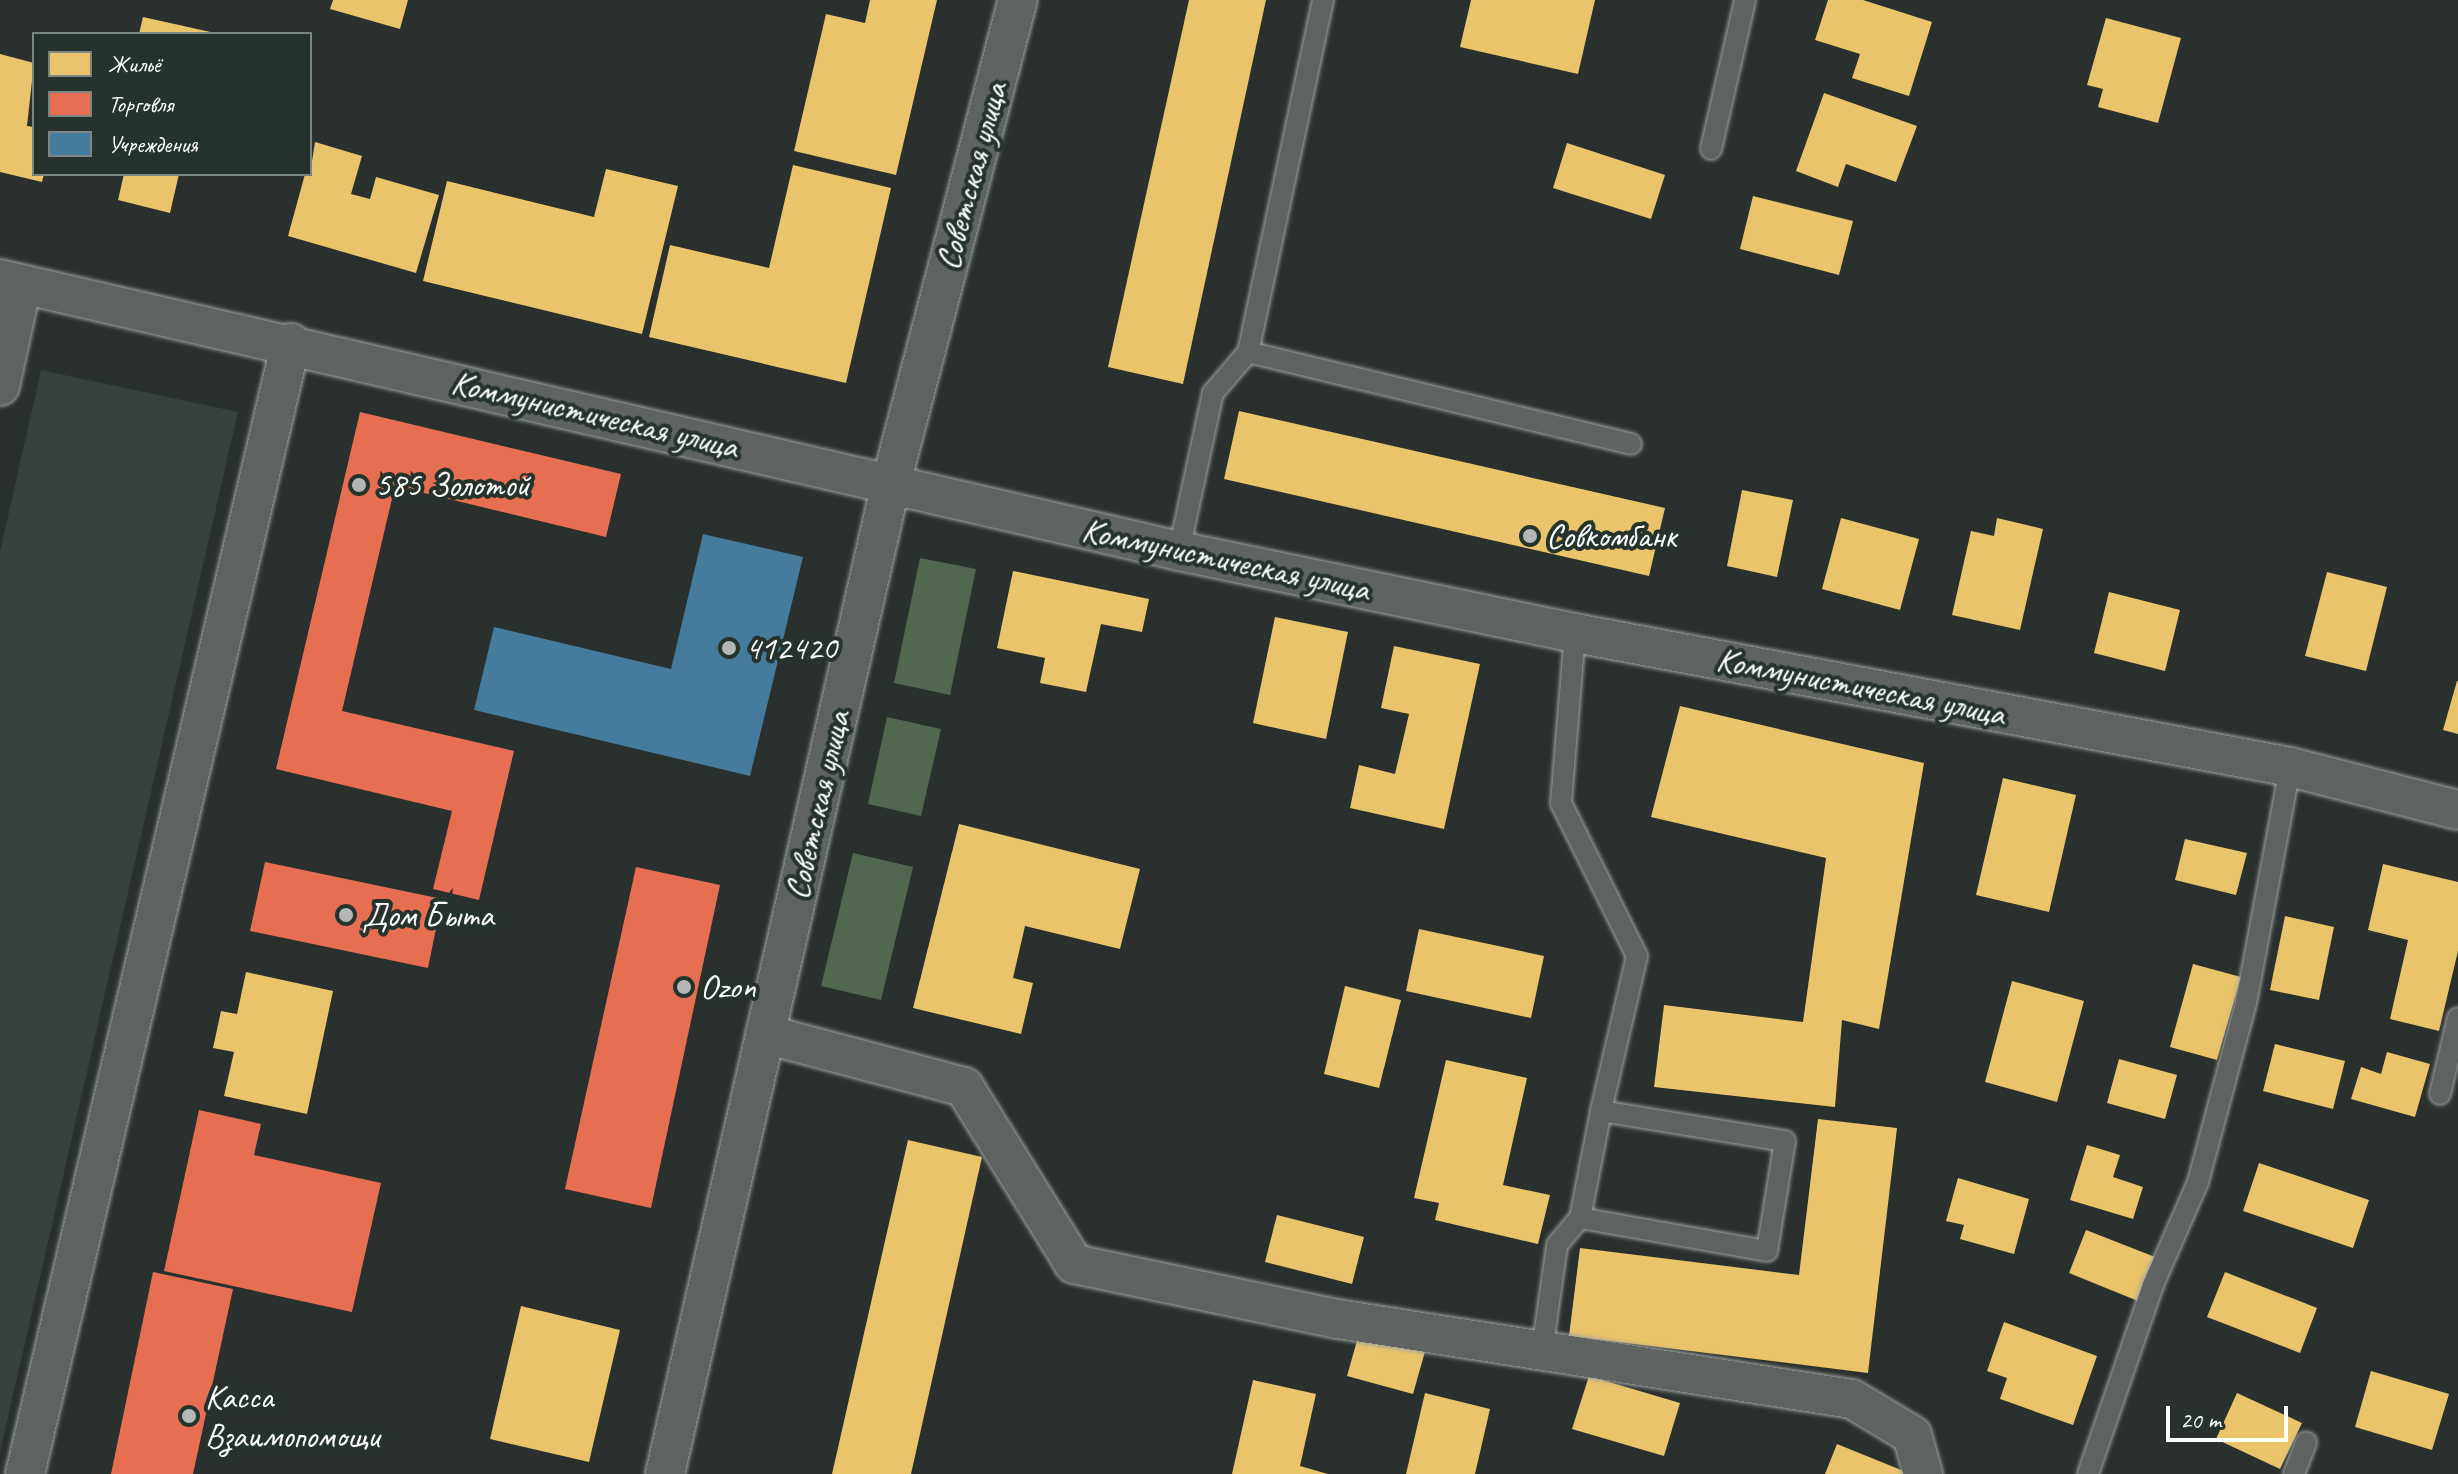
<!DOCTYPE html>
<html>
<head>
<meta charset="utf-8">
<style>
  body { margin:0 }
  #map { position:relative; width:2458px; height:1474px; overflow:hidden; background:#29302d; font-family:Caveat,sans-serif }
  div>[style] { position:absolute }
  [style*='--x'] { left:calc(var(--x)*1px); top:calc(var(--y)*1px); width:calc(var(--w)*1px); rotate:calc(var(--a)*1deg) }
  .built>* { inset:0; background:#35403f }
  .green>* { inset:0; background:#526750 }
  .homes>* { inset:0; background:#e9c46a }
  .shops>* { inset:0; background:#e76f51 }
  .public>* { inset:0; background:#457b9d }
  .roads { filter:drop-shadow(0 0 2px #9fa2a0) drop-shadow(0 0 2px #9fa2a0) }
  .lane>* { height:20px; margin:-10px; padding:0 10px; transform-origin:10px; border-radius:10px; background:#5f6362 }
  .street>* { height:38px; margin:-19px; padding:0 19px; transform-origin:19px; border-radius:19px; background:#5f6362 }
  .dots>* { width:22px; height:22px; translate:-50% -50%; box-sizing:border-box; border:4px solid #26332d; border-radius:50% }
  span { translate:-50% -50%; white-space:nowrap; text-align:center; line-height:1.15; -webkit-text-stroke:8px #26332d; paint-order:stroke }
  .street-label { font-size:34px; color:#fff }
  .poi-label { font-size:34px; color:#fff }
  .left { translate:0 -50%; text-align:left }
  .legend { position:absolute; left:32px; top:32px; width:280px; height:144px; box-sizing:border-box; background:#26332d; border:2px solid #7d8581; margin:0; padding:10px 14px; list-style:none; font-size:24px; color:#fff }
  .legend li { display:flex; align-items:center; gap:16px; height:40px }
  .legend b { width:40px; border:2px solid #7d8581 }
  .scale { position:absolute; left:2166px; top:1406px; width:122px; height:36px; box-sizing:border-box; border:4px solid #fff; border-top:0; padding-left:10px; font-size:24px; line-height:28px; white-space:nowrap; color:#fff; -webkit-text-stroke:6px #26332d; paint-order:stroke }
</style>
</head>
<body>
<div id="map">
  <div class="built">
    <div style="clip-path:polygon(41px 370px,238px 412px,0 1452px,0 552px)"></div>
  </div>
  <div class="green">
    <div style="clip-path:polygon(920px 558px,976px 569px,950px 695px,894px 683px)"></div>
    <div style="clip-path:polygon(887px 717px,941px 729px,921px 816px,868px 804px)"></div>
    <div style="clip-path:polygon(853px 853px,913px 867px,881px 1000px,821px 986px)"></div>
  </div>
  <div class="homes">
    <div style="clip-path:polygon(333px 0,408px 0,400px 29px,330px 9px)"></div>
    <div style="clip-path:polygon(870px 0,937px 0,896px 175px,794px 151px,826px 14px,865px 23px)"></div>
    <div style="clip-path:polygon(1189px 0,1266px 0,1183px 384px,1108px 367px)"></div>
    <div style="clip-path:polygon(1471px 0,1595px 0,1578px 74px,1460px 47px)"></div>
    <div style="clip-path:polygon(1828px 0,1863px 0,1932px 22px,1909px 96px,1852px 78px,1860px 54px,1815px 40px)"></div>
    <div style="clip-path:polygon(143px 17px,215px 33px,215px 34px,139px 34px)"></div>
    <div style="clip-path:polygon(2106px 18px,2181px 38px,2158px 123px,2098px 107px,2103px 89px,2087px 85px)"></div>
    <div style="clip-path:polygon(0 54px,34px 63px,27px 126px,34px 127px,34px 174px,44px 174px,42px 182px,0 172px)"></div>
    <div style="clip-path:polygon(1824px 93px,1917px 126px,1896px 182px,1846px 164px,1838px 187px,1796px 171px)"></div>
    <div style="clip-path:polygon(315px 142px,362px 156px,351px 194px,370px 199px,376px 177px,439px 195px,416px 273px,288px 236px,305px 174px,310px 174px)"></div>
    <div style="clip-path:polygon(1567px 143px,1665px 175px,1651px 219px,1553px 188px)"></div>
    <div style="clip-path:polygon(793px 165px,891px 188px,846px 383px,649px 337px,670px 245px,769px 268px)"></div>
    <div style="clip-path:polygon(606px 169px,678px 186px,642px 334px,423px 281px,447px 181px,594px 217px)"></div>
    <div style="clip-path:polygon(124px 174px,179px 174px,170px 213px,118px 200px)"></div>
    <div style="clip-path:polygon(1753px 196px,1853px 221px,1839px 275px,1740px 249px)"></div>
    <div style="clip-path:polygon(1239px 411px,1665px 508px,1649px 576px,1224px 479px)"></div>
    <div style="clip-path:polygon(1742px 490px,1793px 500px,1777px 577px,1727px 566px)"></div>
    <div style="clip-path:polygon(1841px 518px,1919px 539px,1900px 610px,1822px 589px)"></div>
    <div style="clip-path:polygon(1997px 518px,2043px 529px,2020px 630px,1952px 615px,1971px 531px,1994px 536px)"></div>
    <div style="clip-path:polygon(1013px 571px,1149px 599px,1142px 632px,1101px 624px,1086px 692px,1040px 683px,1045px 658px,997px 648px)"></div>
    <div style="clip-path:polygon(2327px 572px,2387px 587px,2366px 671px,2305px 656px)"></div>
    <div style="clip-path:polygon(2109px 592px,2180px 610px,2165px 671px,2094px 653px)"></div>
    <div style="clip-path:polygon(1275px 617px,1348px 632px,1326px 739px,1253px 723px)"></div>
    <div style="clip-path:polygon(1394px 646px,1480px 664px,1444px 829px,1350px 808px,1359px 765px,1395px 774px,1409px 714px,1381px 708px)"></div>
    <div style="clip-path:polygon(2457px 681px,2458px 681px,2458px 734px,2443px 730px)"></div>
    <div style="clip-path:polygon(1680px 706px,1924px 763px,1879px 1029px,1842px 1020px,1835px 1107px,1654px 1087px,1664px 1005px,1803px 1022px,1826px 858px,1651px 817px)"></div>
    <div style="clip-path:polygon(2003px 778px,2076px 795px,2049px 912px,1976px 895px)"></div>
    <div style="clip-path:polygon(959px 824px,1140px 869px,1120px 949px,1025px 926px,1013px 978px,1033px 983px,1021px 1034px,913px 1008px)"></div>
    <div style="clip-path:polygon(2185px 839px,2247px 853px,2236px 895px,2175px 880px)"></div>
    <div style="clip-path:polygon(2383px 864px,2458px 882px,2458px 951px,2439px 1031px,2390px 1019px,2408px 940px,2368px 930px)"></div>
    <div style="clip-path:polygon(2285px 916px,2334px 927px,2319px 1000px,2270px 990px)"></div>
    <div style="clip-path:polygon(1419px 929px,1544px 956px,1531px 1018px,1406px 991px)"></div>
    <div style="clip-path:polygon(2193px 964px,2241px 977px,2217px 1060px,2170px 1047px)"></div>
    <div style="clip-path:polygon(246px 972px,333px 991px,307px 1114px,224px 1096px,234px 1052px,213px 1048px,221px 1011px,237px 1014px)"></div>
    <div style="clip-path:polygon(2012px 981px,2084px 1001px,2057px 1102px,1985px 1082px)"></div>
    <div style="clip-path:polygon(1345px 986px,1401px 1000px,1379px 1088px,1324px 1074px)"></div>
    <div style="clip-path:polygon(2275px 1044px,2345px 1061px,2333px 1109px,2263px 1091px)"></div>
    <div style="clip-path:polygon(2387px 1052px,2430px 1064px,2415px 1117px,2351px 1099px,2361px 1067px,2381px 1074px)"></div>
    <div style="clip-path:polygon(2119px 1059px,2177px 1075px,2165px 1119px,2107px 1103px)"></div>
    <div style="clip-path:polygon(1446px 1060px,1527px 1078px,1503px 1185px,1550px 1195px,1538px 1244px,1435px 1220px,1439px 1203px,1414px 1198px)"></div>
    <div style="clip-path:polygon(1818px 1119px,1897px 1128px,1868px 1373px,1569px 1336px,1580px 1248px,1799px 1275px)"></div>
    <div style="clip-path:polygon(908px 1140px,982px 1157px,911px 1474px,832px 1474px)"></div>
    <div style="clip-path:polygon(2087px 1145px,2120px 1155px,2113px 1177px,2143px 1187px,2133px 1219px,2070px 1200px)"></div>
    <div style="clip-path:polygon(2259px 1163px,2369px 1200px,2353px 1248px,2243px 1211px)"></div>
    <div style="clip-path:polygon(1958px 1178px,2029px 1199px,2014px 1254px,1960px 1239px,1964px 1225px,1946px 1221px)"></div>
    <div style="clip-path:polygon(1277px 1215px,1364px 1237px,1352px 1284px,1265px 1262px)"></div>
    <div style="clip-path:polygon(2086px 1230px,2155px 1257px,2138px 1301px,2069px 1273px)"></div>
    <div style="clip-path:polygon(2225px 1272px,2317px 1308px,2300px 1353px,2207px 1317px)"></div>
    <div style="clip-path:polygon(521px 1306px,620px 1330px,589px 1462px,490px 1439px)"></div>
    <div style="clip-path:polygon(2004px 1322px,2097px 1356px,2073px 1425px,2000px 1399px,2007px 1378px,1987px 1371px)"></div>
    <div style="clip-path:polygon(1360px 1330px,1426px 1348px,1413px 1394px,1347px 1376px)"></div>
    <div style="clip-path:polygon(2371px 1371px,2449px 1394px,2432px 1450px,2355px 1427px)"></div>
    <div style="clip-path:polygon(1589px 1376px,1680px 1403px,1664px 1456px,1572px 1429px)"></div>
    <div style="clip-path:polygon(1253px 1380px,1316px 1394px,1300px 1466px,1328px 1474px,1232px 1474px)"></div>
    <div style="clip-path:polygon(1425px 1393px,1490px 1409px,1475px 1474px,1406px 1474px)"></div>
    <div style="clip-path:polygon(2237px 1393px,2302px 1423px,2280px 1469px,2216px 1439px)"></div>
    <div style="clip-path:polygon(1837px 1444px,1911px 1474px,1825px 1474px)"></div>
  </div>
  <div class="shops">
    <div style="clip-path:polygon(360px 412px,621px 474px,606px 537px,395px 486px,342px 711px,514px 751px,479px 900px,433px 889px,452px 811px,276px 769px)"></div>
    <div style="clip-path:polygon(265px 862px,442px 899px,428px 968px,250px 931px)"></div>
    <div style="clip-path:polygon(636px 867px,720px 885px,651px 1208px,565px 1189px)"></div>
    <div style="clip-path:polygon(199px 1110px,261px 1124px,254px 1155px,381px 1183px,352px 1312px,164px 1271px)"></div>
    <div style="clip-path:polygon(153px 1272px,233px 1289px,193px 1474px,111px 1474px)"></div>
  </div>
  <div class="public">
    <div style="clip-path:polygon(703px 534px,803px 557px,750px 776px,474px 710px,494px 627px,671px 669px)"></div>
  </div>
  <div class="roads">
    <div class="lane">
      <div style="--x:1323;--y:0;--w:360;--a:102"></div>
      <div style="--x:1248;--y:352;--w:394;--a:13.5"></div>
      <div style="--x:1711;--y:149;--w:153;--a:-77.1"></div>
      <div style="--x:1179;--y:551;--w:162;--a:-77.9"></div>
      <div style="--x:1213;--y:393;--w:54;--a:-49.5"></div>
      <div style="--x:1575;--y:633;--w:171;--a:94.7"></div>
      <div style="--x:1561;--y:803;--w:171;--a:63.6"></div>
      <div style="--x:1637;--y:956;--w:159;--a:103.1"></div>
      <div style="--x:1601;--y:1111;--w:186;--a:9.3"></div>
      <div style="--x:1785;--y:1141;--w:111;--a:99.3"></div>
      <div style="--x:1767;--y:1251;--w:190;--a:-170"></div>
      <div style="--x:1580;--y:1218;--w:109;--a:-78.9"></div>
      <div style="--x:2440;--y:1094;--w:78;--a:-76.7"></div>
      <div style="--x:1542;--y:1351;--w:107;--a:-81.9"></div>
      <div style="--x:1557;--y:1245;--w:35;--a:-50"></div>
      <div style="--x:2088;--y:1474;--w:200;--a:-71"></div>
      <div style="--x:2153;--y:1285;--w:112;--a:-66.4"></div>
      <div style="--x:2198;--y:1182;--w:185;--a:-75"></div>
      <div style="--x:2246;--y:1003;--w:240;--a:-79.4"></div>
      <div style="--x:2294;--y:1474;--w:34;--a:-69"></div>
    </div>
    <div class="street">
      <div style="--x:0;--y:279;--w:1210;--a:12.99"></div>
      <div style="--x:1179;--y:551;--w:404;--a:11.7"></div>
      <div style="--x:1575;--y:633;--w:727;--a:10.61"></div>
      <div style="--x:2290;--y:767;--w:173;--a:14.4"></div>
      <div style="--x:0;--y:386;--w:104;--a:-77.8"></div>
      <div style="--x:765;--y:1034;--w:206;--a:14.9"></div>
      <div style="--x:964;--y:1087;--w:208;--a:58.1"></div>
      <div style="--x:1074;--y:1264;--w:270;--a:11.8"></div>
      <div style="--x:1338;--y:1319;--w:520;--a:8.85"></div>
      <div style="--x:1852;--y:1399;--w:70;--a:31"></div>
      <div style="--x:1912;--y:1435;--w:41;--a:74.2"></div>
      <div style="--x:25;--y:1474;--w:1162;--a:-76.77"></div>
      <div style="--x:665;--y:1474;--w:1016;--a:-77.15"></div>
      <div style="--x:891;--y:483;--w:499;--a:-75.3"></div>
    </div>
  </div>
  <div class="dots">
    <div style="left:359px;top:485px;background:#b4b7b6"></div>
    <div style="left:1530px;top:536px;background:#b4b7b6"></div>
    <div style="left:729px;top:648px;background:#b4b7b6"></div>
    <div style="left:346px;top:915px;background:#b4b7b6"></div>
    <div style="left:684px;top:987px;background:#b4b7b6"></div>
    <div style="left:189px;top:1416px;background:#b4b7b6"></div>
  </div>
  <div class="street-label">
    <span style="left:971px;top:176px;rotate:-75deg">Советская улица</span>
    <span style="left:595px;top:414px;rotate:13deg">Коммунистическая улица</span>
    <span style="left:1226px;top:559px;rotate:12deg">Коммунистическая улица</span>
    <span style="left:1861px;top:686px;rotate:11deg">Коммунистическая улица</span>
    <span style="left:817px;top:805px;rotate:-77deg">Советская улица</span>
  </div>
  <div class="poi-label">
    <span class="left" style="left:375px;top:485px">585 Золотой</span>
    <span class="left" style="left:1546px;top:536px">Совкомбанк</span>
    <span class="left" style="left:745px;top:648px">412420</span>
    <span class="left" style="left:362px;top:915px">Дом Быта</span>
    <span class="left" style="left:700px;top:987px">Ozon</span>
    <span class="left" style="left:205px;top:1416px">Касса<br>Взаимопомощи</span>
  </div>
  <ul class="legend">
  <li><b style="height:22px;background:#e9c46a"></b>Жильё</li>
  <li><b style="height:22px;background:#e76f51"></b>Торговля</li>
  <li><b style="height:22px;background:#457b9d"></b>Учреждения</li>
  </ul>
  <div class="scale">20 m</div>
</div>
</body>
</html>
